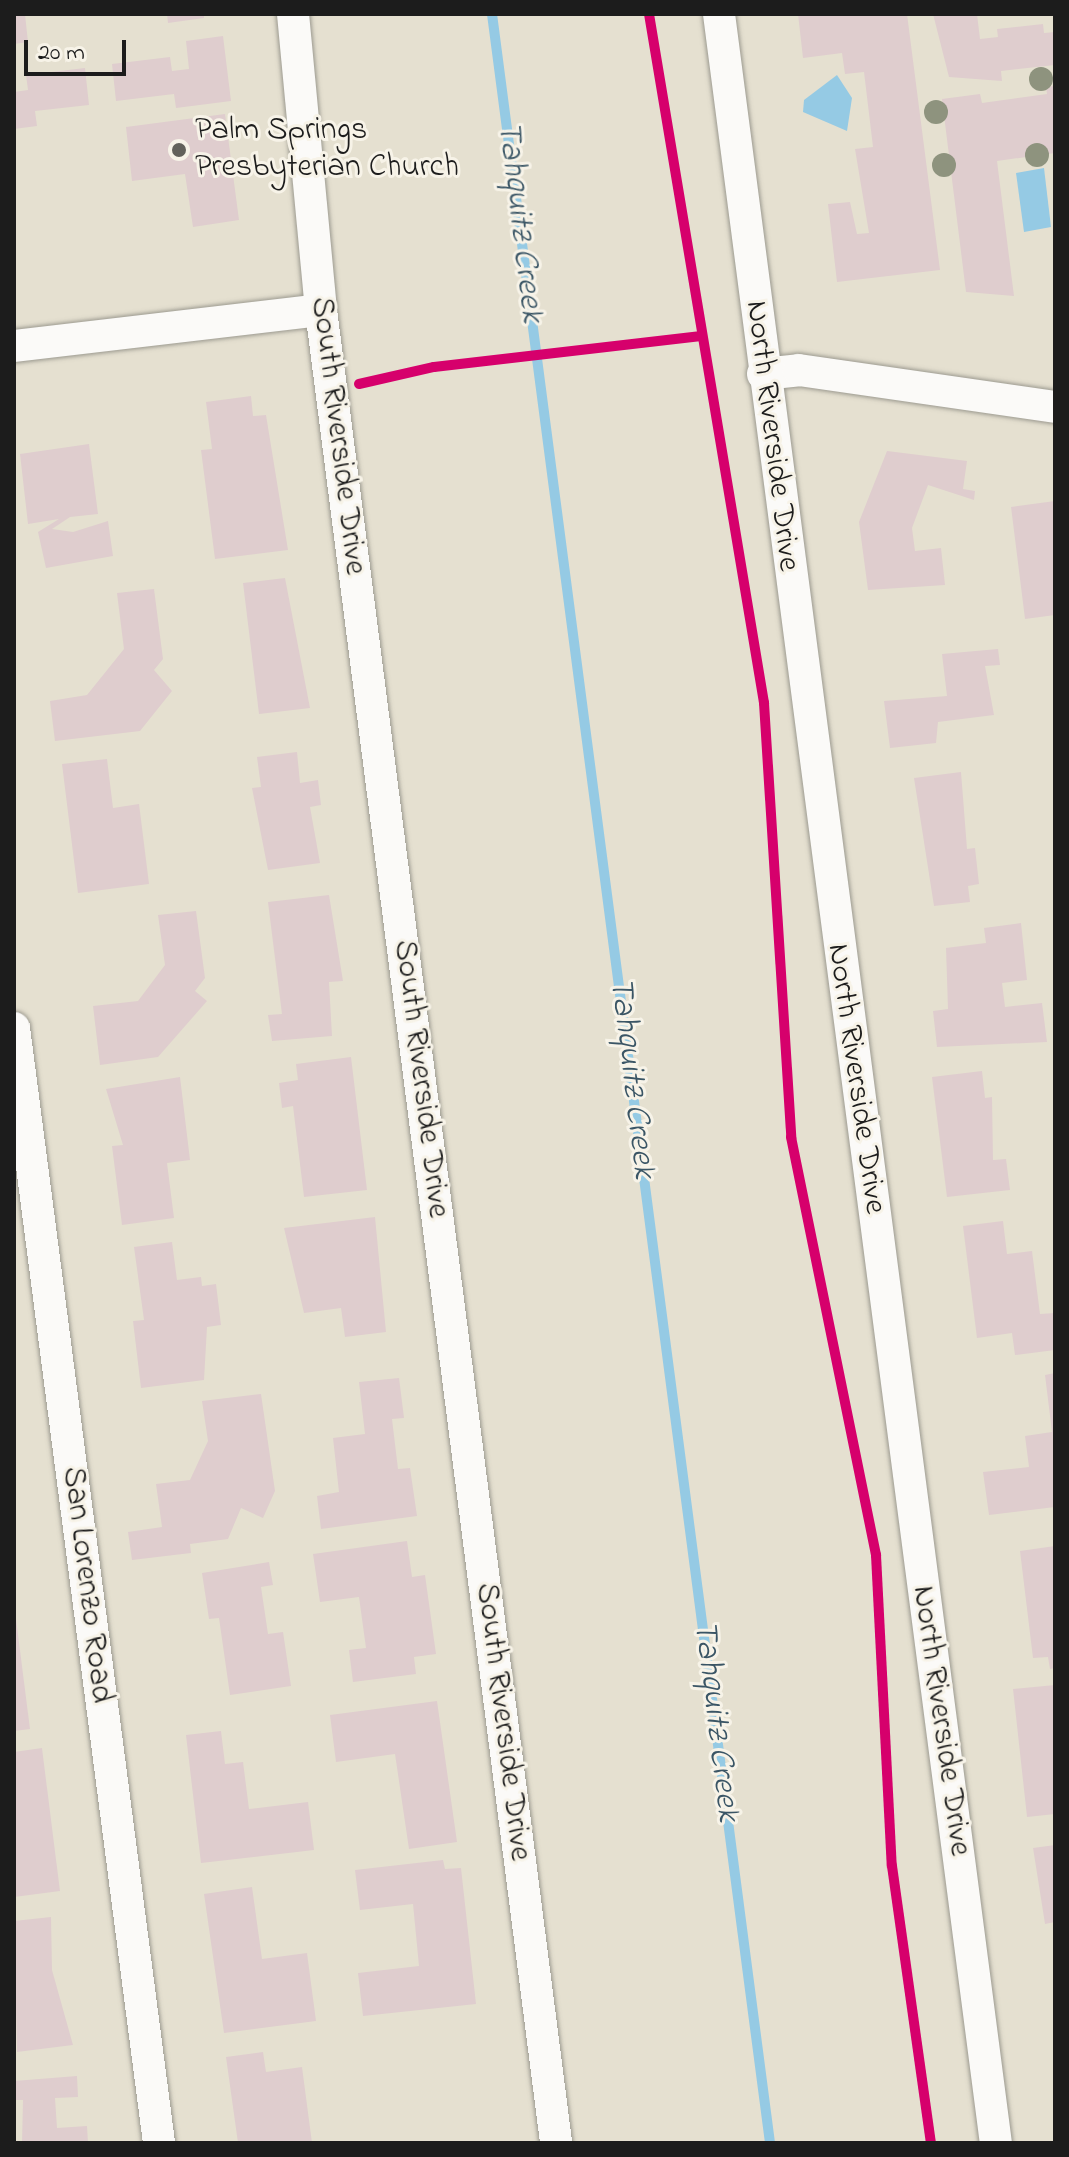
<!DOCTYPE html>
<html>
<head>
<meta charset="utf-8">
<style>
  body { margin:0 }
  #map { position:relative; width:1069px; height:2157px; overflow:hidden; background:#e5e0d0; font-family:"Indie Flower",sans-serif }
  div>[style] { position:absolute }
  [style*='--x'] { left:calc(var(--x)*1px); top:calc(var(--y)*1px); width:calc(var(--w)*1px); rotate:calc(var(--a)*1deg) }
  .water>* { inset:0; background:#95cae4 }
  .stream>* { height:10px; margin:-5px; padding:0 5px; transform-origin:5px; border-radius:5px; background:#95cae4 }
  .building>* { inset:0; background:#dfcdce }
  .roads { filter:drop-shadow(0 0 2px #9c9a90) drop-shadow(0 0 2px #9c9a90) }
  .minor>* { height:32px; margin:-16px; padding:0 16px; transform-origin:16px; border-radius:16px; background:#fbfaf8 }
  .cycleway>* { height:10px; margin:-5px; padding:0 5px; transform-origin:5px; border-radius:5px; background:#d6006c }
  .trees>* { width:24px; height:24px; margin:-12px; border-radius:50%; background:#8e937e }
  .dots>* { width:22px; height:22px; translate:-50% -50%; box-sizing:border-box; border:4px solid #f7f3e8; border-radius:50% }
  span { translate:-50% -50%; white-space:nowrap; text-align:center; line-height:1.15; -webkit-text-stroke:6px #f7f3e8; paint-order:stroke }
  .poi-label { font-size:32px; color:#1c1c1c }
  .left { translate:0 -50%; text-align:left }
  .street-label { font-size:32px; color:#1c1c1c }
  .water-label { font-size:34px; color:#3a5565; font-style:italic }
  .frame { position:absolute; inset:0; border:16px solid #1c1c1c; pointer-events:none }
  .scale { position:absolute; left:24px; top:40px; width:102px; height:36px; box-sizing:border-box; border:4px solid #1c1c1c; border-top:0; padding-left:10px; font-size:24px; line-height:28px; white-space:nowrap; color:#1c1c1c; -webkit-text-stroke:6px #f7f3e8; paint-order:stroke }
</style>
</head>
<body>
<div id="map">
  <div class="water">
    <div style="clip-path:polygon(837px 75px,852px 98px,847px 131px,803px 112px,804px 100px)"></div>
    <div style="clip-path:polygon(1044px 168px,1051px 227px,1024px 232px,1016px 173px)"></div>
  </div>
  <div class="stream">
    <div style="--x:492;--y:14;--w:2147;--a:82.56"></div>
  </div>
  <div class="building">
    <div style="clip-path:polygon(14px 14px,25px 14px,28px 42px,14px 44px)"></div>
    <div style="clip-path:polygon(167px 14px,204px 14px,204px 18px,168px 23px)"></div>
    <div style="clip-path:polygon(798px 14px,907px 14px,940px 270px,837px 282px,828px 204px,850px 202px,857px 234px,869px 233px,855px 149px,873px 147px,864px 72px,845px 74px,842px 53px,803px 58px)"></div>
    <div style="clip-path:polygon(933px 14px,977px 14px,980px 39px,998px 37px,997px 29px,1043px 24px,1044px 33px,1055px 32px,1055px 65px,1001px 71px,1002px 81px,949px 77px)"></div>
    <div style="clip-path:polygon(223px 36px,231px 101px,176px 108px,174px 94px,116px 101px,112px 64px,170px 57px,172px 71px,189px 69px,186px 41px)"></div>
    <div style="clip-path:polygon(85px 68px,89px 105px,35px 111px,37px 126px,14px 129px,14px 92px,28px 90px,26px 75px)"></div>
    <div style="clip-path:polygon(1055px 86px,1055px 153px,997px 161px,1014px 296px,966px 292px,942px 99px,980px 94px,982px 103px,1047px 94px,1046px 87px)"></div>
    <div style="clip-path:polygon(225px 114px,239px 220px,193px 227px,185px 174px,132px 181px,126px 127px)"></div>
    <div style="clip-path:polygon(251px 396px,253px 416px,266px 415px,288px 550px,215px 559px,201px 450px,212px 449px,206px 402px)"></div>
    <div style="clip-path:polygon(89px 444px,98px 514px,70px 517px,52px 529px,73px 532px,108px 521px,113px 556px,46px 568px,38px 532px,59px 519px,28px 524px,20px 454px)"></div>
    <div style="clip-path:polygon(887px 451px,967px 461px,963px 489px,975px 491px,974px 500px,928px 485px,912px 528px,915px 551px,941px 548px,945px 585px,868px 590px,859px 522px)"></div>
    <div style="clip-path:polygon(1055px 501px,1055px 615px,1025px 619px,1011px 507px)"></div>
    <div style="clip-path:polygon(285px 578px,310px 708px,259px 714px,243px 583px)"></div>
    <div style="clip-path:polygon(154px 589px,163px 659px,154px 670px,172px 691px,140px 731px,55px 741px,50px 701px,87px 695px,124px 649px,117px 593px)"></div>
    <div style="clip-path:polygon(998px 649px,1000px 665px,985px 666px,994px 715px,938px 722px,936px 743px,890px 748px,884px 701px,947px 696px,942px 654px)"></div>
    <div style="clip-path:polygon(297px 752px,300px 783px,318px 780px,321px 805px,310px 807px,320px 863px,268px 870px,252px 788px,261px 787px,257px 757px)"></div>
    <div style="clip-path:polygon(107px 759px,113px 808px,139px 804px,149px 884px,78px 893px,62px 764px)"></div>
    <div style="clip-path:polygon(961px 772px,967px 849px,975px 848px,979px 884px,968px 886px,970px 902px,934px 906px,914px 778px)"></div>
    <div style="clip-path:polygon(329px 895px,343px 981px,329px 982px,332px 1036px,272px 1041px,268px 1015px,282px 1014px,268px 902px)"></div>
    <div style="clip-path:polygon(196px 911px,205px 978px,195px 991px,207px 1001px,158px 1057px,100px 1065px,93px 1006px,138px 1001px,165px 965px,158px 915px)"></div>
    <div style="clip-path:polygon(1021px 923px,1027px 980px,1002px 983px,1005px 1007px,1042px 1003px,1047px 1042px,937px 1047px,933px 1011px,948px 1009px,946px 948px,986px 943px,984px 928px)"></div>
    <div style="clip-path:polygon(351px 1057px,367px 1190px,304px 1197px,293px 1106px,282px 1108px,279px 1083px,298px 1080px,296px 1064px)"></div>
    <div style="clip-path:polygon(982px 1071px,985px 1098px,992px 1097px,993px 1160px,1006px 1159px,1010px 1190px,947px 1197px,932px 1077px)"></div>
    <div style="clip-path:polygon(180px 1077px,190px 1160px,167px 1163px,174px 1218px,122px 1225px,112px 1146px,123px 1145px,106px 1089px)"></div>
    <div style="clip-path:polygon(375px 1217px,386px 1332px,345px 1337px,341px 1308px,304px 1313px,284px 1228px)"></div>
    <div style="clip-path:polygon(1003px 1221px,1007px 1254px,1032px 1251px,1040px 1314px,1055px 1313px,1055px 1350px,1015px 1355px,1012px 1333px,977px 1338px,963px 1226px)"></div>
    <div style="clip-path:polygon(172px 1242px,177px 1280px,201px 1277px,202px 1286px,216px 1284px,221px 1325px,207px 1327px,204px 1380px,141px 1388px,133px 1321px,144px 1320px,134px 1247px)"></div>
    <div style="clip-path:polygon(1055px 1373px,1055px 1507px,989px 1515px,983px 1472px,1029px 1467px,1025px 1436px,1052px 1432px,1045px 1375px)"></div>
    <div style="clip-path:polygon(399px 1378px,404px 1418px,392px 1419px,398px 1469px,410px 1468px,417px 1516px,321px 1529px,317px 1496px,339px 1492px,333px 1438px,365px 1434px,359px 1382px)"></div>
    <div style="clip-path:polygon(261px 1394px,275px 1491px,263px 1518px,241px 1508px,228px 1539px,190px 1544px,191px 1553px,132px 1560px,128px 1532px,162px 1527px,156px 1484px,190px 1480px,208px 1441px,202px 1401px)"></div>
    <div style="clip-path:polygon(407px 1541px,412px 1577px,425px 1575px,436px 1654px,414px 1657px,416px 1674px,353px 1682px,349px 1650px,366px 1648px,359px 1597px,320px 1602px,313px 1554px)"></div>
    <div style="clip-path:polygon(1055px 1546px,1055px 1668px,1050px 1669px,1048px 1657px,1033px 1658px,1020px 1551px)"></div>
    <div style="clip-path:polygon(269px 1562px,273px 1585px,261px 1587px,268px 1634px,283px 1632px,291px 1686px,230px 1695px,219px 1618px,209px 1619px,202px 1573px)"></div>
    <div style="clip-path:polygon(14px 1603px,30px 1729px,14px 1731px)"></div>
    <div style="clip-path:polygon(1055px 1685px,1055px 1814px,1027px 1817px,1013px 1689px)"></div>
    <div style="clip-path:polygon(437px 1701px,457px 1842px,409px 1849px,395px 1754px,336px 1762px,330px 1715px)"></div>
    <div style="clip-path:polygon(221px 1731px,225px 1764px,243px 1762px,249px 1809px,308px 1802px,314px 1850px,201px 1863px,186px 1735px)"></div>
    <div style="clip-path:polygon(42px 1748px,60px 1891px,14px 1897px,14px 1752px)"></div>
    <div style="clip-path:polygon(1055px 1845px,1055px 1922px,1045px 1924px,1033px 1848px)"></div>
    <div style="clip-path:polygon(443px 1860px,445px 1869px,461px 1868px,476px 2004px,363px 2016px,358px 1973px,419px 1966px,413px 1904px,360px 1910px,355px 1870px)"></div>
    <div style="clip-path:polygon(252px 1887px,262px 1959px,307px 1953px,316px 2021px,224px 2033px,204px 1894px)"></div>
    <div style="clip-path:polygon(51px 1917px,52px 1970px,73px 2045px,17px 2052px,14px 1921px)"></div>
    <div style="clip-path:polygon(263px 2052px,266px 2072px,302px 2067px,312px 2143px,238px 2143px,226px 2057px)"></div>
    <div style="clip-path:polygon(77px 2076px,78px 2097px,55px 2098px,57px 2128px,87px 2126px,88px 2143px,22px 2143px,23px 2100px,14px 2100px,14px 2081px)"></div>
  </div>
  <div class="roads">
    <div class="minor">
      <div style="--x:293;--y:14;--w:297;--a:84.6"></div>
      <div style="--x:321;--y:310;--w:1848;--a:82.69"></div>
      <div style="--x:719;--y:14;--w:2147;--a:82.59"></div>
      <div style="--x:14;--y:346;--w:309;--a:-6.7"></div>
      <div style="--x:763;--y:374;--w:36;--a:-6"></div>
      <div style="--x:799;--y:370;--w:259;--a:8.2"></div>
      <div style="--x:14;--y:1028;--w:1124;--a:82.59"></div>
    </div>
  </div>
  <div class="cycleway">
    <div style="--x:649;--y:14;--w:699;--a:80.52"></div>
    <div style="--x:764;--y:703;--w:435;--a:86.4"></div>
    <div style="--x:791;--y:1137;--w:427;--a:78.5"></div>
    <div style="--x:876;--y:1555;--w:311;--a:87.1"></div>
    <div style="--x:892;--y:1866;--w:280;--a:82"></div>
    <div style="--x:359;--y:384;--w:77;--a:-12.8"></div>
    <div style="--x:434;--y:367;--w:269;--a:-6.6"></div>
  </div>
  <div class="trees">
    <div style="left:1041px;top:79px"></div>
    <div style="left:936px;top:112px"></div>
    <div style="left:1037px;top:155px"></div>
    <div style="left:944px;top:165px"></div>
  </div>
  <div class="dots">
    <div style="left:179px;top:150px;background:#62615b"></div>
  </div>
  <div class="poi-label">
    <span class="left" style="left:195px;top:150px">Palm Springs<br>Presbyterian Church</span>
  </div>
  <div class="street-label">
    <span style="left:337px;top:436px;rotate:83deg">South Riverside Drive</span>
    <span style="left:771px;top:436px;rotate:83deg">North Riverside Drive</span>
    <span style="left:420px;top:1079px;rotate:83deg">South Riverside Drive</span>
    <span style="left:855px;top:1079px;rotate:82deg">North Riverside Drive</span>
    <span style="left:86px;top:1585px;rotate:83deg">San Lorenzo Road</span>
    <span style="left:940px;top:1721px;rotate:82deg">North Riverside Drive</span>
    <span style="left:502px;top:1722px;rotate:83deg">South Riverside Drive</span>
  </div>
  <div class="water-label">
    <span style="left:519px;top:222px;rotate:83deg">Tahquitz Creek</span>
    <span style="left:631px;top:1078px;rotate:83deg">Tahquitz Creek</span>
    <span style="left:715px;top:1721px;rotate:83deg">Tahquitz Creek</span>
  </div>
  <div class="frame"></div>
  <div class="scale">20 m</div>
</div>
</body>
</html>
